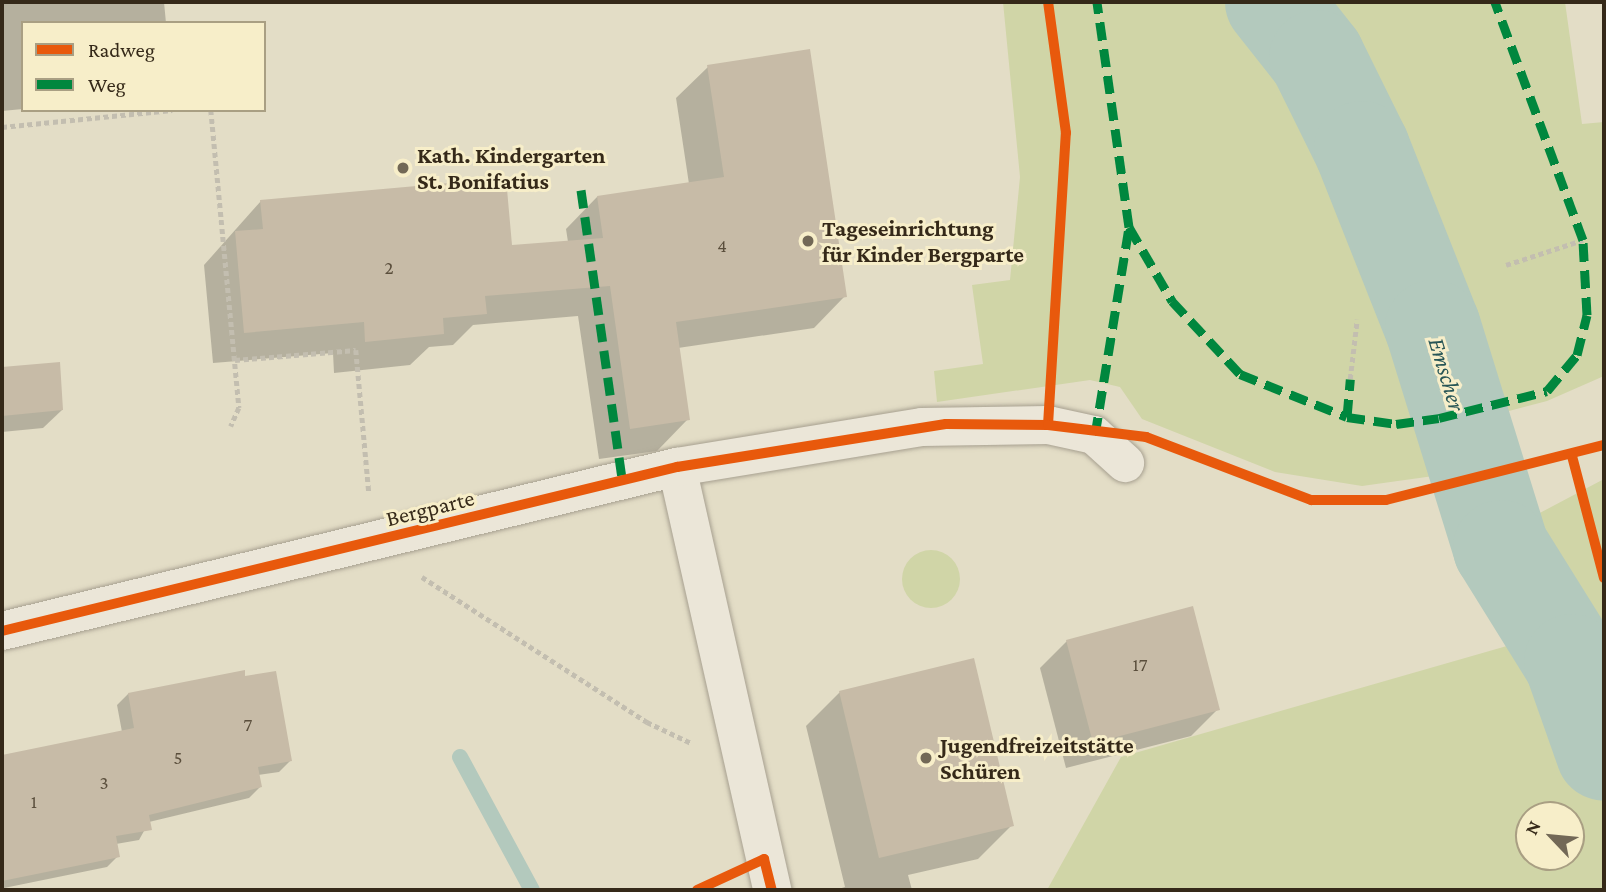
<!DOCTYPE html>
<html>
<head>
<meta charset="utf-8">
<style>
  body { margin:0 }
  #map { position:relative; width:1606px; height:892px; overflow:hidden; background:#e3ddc6; font-family:"Crimson Pro",serif }
  div>[style] { position:absolute }
  [style*='--x'] { left:calc(var(--x)*1px); top:calc(var(--y)*1px); width:calc(var(--w)*1px); rotate:calc(var(--a)*1deg) }
  .green>* { inset:0; background:#d0d5a7 }
  .round { border-radius:50% }
  .shadow>* { inset:0; background:#0003 }
  .stream>* { height:16px; margin:-8px; padding:0 8px; transform-origin:8px; border-radius:8px; background:#b3c9bd }
  .river>* { height:96px; margin:-48px; padding:0 48px; transform-origin:48px; border-radius:48px; background:#b3c9bd }
  .building>* { inset:0; background:#c7bba7 }
  .path>* { height:4.5px; margin-top:-2.25px; transform-origin:0; background:repeating-linear-gradient(90deg,#c3beb0 0 5px,transparent 0 8.5px) }
  .roads { filter:drop-shadow(0 0 2px #a7a090) drop-shadow(0 0 2px #a7a090) }
  .minor>* { height:38px; margin:-19px; padding:0 19px; transform-origin:19px; border-radius:19px; background:#ebe6d8 }
  .quiet>* { height:9px; margin-top:-4.5px; transform-origin:0; background:repeating-linear-gradient(90deg,#00873e 0 18px,transparent 0 27px) }
  .cycleway>* { height:10px; margin:-5px; padding:0 5px; transform-origin:5px; border-radius:5px; background:#e8590c }
  .dots>* { width:19px; height:19px; translate:-50% -50%; box-sizing:border-box; border:4px solid #f7eec9; border-radius:50% }
  span { translate:-50% -50%; white-space:nowrap; text-align:center; line-height:1.15; -webkit-text-stroke:6px #f7eec9; paint-order:stroke }
  .number-label { font-size:19px; color:#5a4e3c }
  .number-label span { -webkit-text-stroke-width:0 }
  .poi-label { font-size:23px; color:#352919; font-weight:700 }
  .left { translate:0 -50%; text-align:left }
  .street-label { font-size:23px; color:#352919 }
  .water-label { font-size:24px; color:#275556; font-style:italic }
  .frame { position:absolute; inset:0; border:4px solid #352919; pointer-events:none }
  .legend { position:absolute; left:21px; top:21px; width:245px; height:91px; box-sizing:border-box; background:#f7eec9; border:2px solid #a99f83; margin:0; padding:9px 12px; list-style:none; font-size:21px; color:#352919 }
  .legend li { display:flex; align-items:center; gap:14px; height:35px }
  .legend b { width:35px; border:2px solid #a99f83 }
  .north { position:absolute; left:1515px; top:801px; width:70px; height:70px; box-sizing:border-box; background:#f7eec9; border:2px solid #a99f83; border-radius:50%; rotate:296deg; font-size:19px; font-weight:700; line-height:28px; text-align:center; color:#352919 }
  .north::after { content:''; display:block; margin:auto; width:24px; height:32px; background:#726856; clip-path:polygon(50% 0,100% 100%,50% 72%,0 100%) }
</style>
</head>
<body>
<div id="map">
  <div class="green">
    <div style="clip-path:polygon(1003px 2px,1565px 2px,1582px 124px,1604px 122px,1604px 376px,1547px 401px,1444px 428px,1455px 473px,1362px 486px,1275px 472px,1142px 419px,1120px 387px,1090px 380px,937px 402px,934px 371px,983px 364px,972px 285px,1010px 280px,1020px 177px)"></div>
    <div style="clip-path:polygon(evenodd,1604px 479px,1604px 890px,1047px 890px,1121px 757px,1538px 637px,1485px 542px,1604px 479px,1571px 815px,1571px 857px,1529px 857px,1529px 815px,1571px 815px)"></div>
    <div class="round" style="left:902px;top:550px;width:58px;height:58px"></div>
  </div>
  <div class="shadow">
    <div style="clip-path:polygon(2px 2px,164px 2px,166px 23px,23px 23px,23px 109px,2px 111px)"></div>
    <div style="clip-path:polygon(708px 67px,845px 296px,814px 328px,678px 348px,688px 419px,657px 451px,599px 459px,578px 316px,473px 325px,453px 345px,429px 347px,410px 365px,334px 373px,333px 353px,213px 363px,204px 265px,261px 201px,510px 247px,568px 242px,566px 229px,597px 197px,689px 184px,676px 98px)"></div>
    <div style="clip-path:polygon(59px 364px,62px 410px,43px 428px,2px 432px,2px 368px)"></div>
    <div style="clip-path:polygon(1067px 641px,1218px 709px,1191px 736px,1066px 768px,1040px 668px)"></div>
    <div style="clip-path:polygon(244px 678px,290px 761px,279px 772px,258px 775px,260px 787px,249px 798px,149px 822px,139px 840px,116px 844px,118px 856px,107px 867px,4px 888px,2px 756px,122px 732px,117px 705px,128px 694px)"></div>
    <div style="clip-path:polygon(840px 692px,1012px 825px,978px 859px,908px 875px,912px 890px,835px 890px,845px 887px,806px 726px)"></div>
  </div>
  <div class="stream">
    <div style="--x:460;--y:757;--w:151;--a:61.6"></div>
  </div>
  <div class="river">
    <div style="--x:1273;--y:2;--w:71;--a:51.8"></div>
    <div style="--x:1317;--y:58;--w:102;--a:63.7"></div>
    <div style="--x:1362;--y:149;--w:193;--a:68.4"></div>
    <div style="--x:1433;--y:328;--w:230;--a:72.8"></div>
    <div style="--x:1501;--y:548;--w:134;--a:58.1"></div>
    <div style="--x:1572;--y:662;--w:96;--a:70.6"></div>
  </div>
  <div class="building">
    <div style="clip-path:polygon(810px 49px,847px 297px,676px 322px,690px 420px,630px 429px,610px 286px,485px 296px,487px 314px,443px 318px,444px 334px,365px 342px,364px 322px,244px 333px,235px 231px,263px 229px,260px 200px,506px 178px,512px 245px,603px 238px,597px 196px,724px 177px,707px 65px)"></div>
    <div style="clip-path:polygon(60px 362px,63px 410px,2px 416px,2px 367px)"></div>
    <div style="clip-path:polygon(1193px 606px,1220px 710px,1093px 743px,1066px 640px)"></div>
    <div style="clip-path:polygon(974px 658px,1014px 826px,879px 858px,839px 691px)"></div>
    <div style="clip-path:polygon(245px 670px,245px 676px,276px 671px,292px 761px,258px 767px,262px 787px,149px 815px,152px 830px,116px 836px,120px 857px,2px 881px,2px 755px,134px 728px,128px 693px)"></div>
  </div>
  <div class="path">
    <div style="--x:211;--y:110;--w:299;--a:84.6"></div>
    <div style="--x:239;--y:408;--w:20;--a:114"></div>
    <div style="--x:2;--y:127;--w:171;--a:-5.7"></div>
    <div style="--x:1506;--y:265;--w:81;--a:-18"></div>
    <div style="--x:235;--y:360;--w:121;--a:-4.7"></div>
    <div style="--x:356;--y:350;--w:143;--a:84.8"></div>
    <div style="--x:1350;--y:379;--w:60;--a:-83.3"></div>
    <div style="--x:422;--y:577;--w:268;--a:32.8"></div>
    <div style="--x:647;--y:722;--w:49;--a:25.5"></div>
  </div>
  <div class="roads">
    <div class="minor">
      <div style="--x:677;--y:467;--w:434;--a:77.3"></div>
      <div style="--x:2;--y:631;--w:695;--a:-13.66"></div>
      <div style="--x:677;--y:467;--w:248;--a:-9.3"></div>
      <div style="--x:922;--y:427;--w:126;--a:-0.9"></div>
      <div style="--x:1048;--y:425;--w:47;--a:12.3"></div>
      <div style="--x:1094;--y:435;--w:42;--a:42.1"></div>
    </div>
  </div>
  <div class="quiet">
    <div style="--x:581;--y:190;--w:292;--a:81.9"></div>
    <div style="--x:1129;--y:227;--w:86;--a:59.8"></div>
    <div style="--x:1172;--y:301;--w:100;--a:47"></div>
    <div style="--x:1240;--y:374;--w:115;--a:21.9"></div>
    <div style="--x:1347;--y:417;--w:49;--a:8.1"></div>
    <div style="--x:1396;--y:424;--w:43;--a:-7.9"></div>
    <div style="--x:1439;--y:418;--w:111;--a:-14"></div>
    <div style="--x:1547;--y:391;--w:47;--a:-50.2"></div>
    <div style="--x:1577;--y:355;--w:41;--a:-76"></div>
    <div style="--x:1587;--y:315;--w:75;--a:-93.1"></div>
    <div style="--x:1583;--y:240;--w:254;--a:-110.3"></div>
    <div style="--x:1347;--y:417;--w:38;--a:-85"></div>
    <div style="--x:1095;--y:435;--w:211;--a:-80.7"></div>
    <div style="--x:1129;--y:227;--w:227;--a:-98.1"></div>
  </div>
  <div class="cycleway">
    <div style="--x:1048;--y:425;--w:293;--a:-86.5"></div>
    <div style="--x:1066;--y:133;--w:132;--a:-97.8"></div>
    <div style="--x:1572;--y:456;--w:126;--a:75.3"></div>
    <div style="--x:2;--y:631;--w:695;--a:-13.66"></div>
    <div style="--x:677;--y:467;--w:272;--a:-9.1"></div>
    <div style="--x:946;--y:424;--w:102;--a:0.6"></div>
    <div style="--x:1048;--y:425;--w:99;--a:7"></div>
    <div style="--x:1146;--y:437;--w:177;--a:20.9"></div>
    <div style="--x:1311;--y:500;--w:75;--a:0"></div>
    <div style="--x:1386;--y:500;--w:225;--a:-14.2"></div>
    <div style="--x:697;--y:890;--w:74;--a:-24.8"></div>
    <div style="--x:764;--y:859;--w:32;--a:76"></div>
  </div>
  <div class="dots">
    <div style="left:403px;top:168px;background:#726856"></div>
    <div style="left:808px;top:241px;background:#726856"></div>
    <div style="left:926px;top:758px;background:#726856"></div>
  </div>
  <div class="number-label">
    <span style="left:722px;top:246px">4</span>
    <span style="left:389px;top:268px">2</span>
    <span style="left:1140px;top:665px">17</span>
    <span style="left:248px;top:725px">7</span>
    <span style="left:178px;top:758px">5</span>
    <span style="left:104px;top:783px">3</span>
    <span style="left:34px;top:802px">1</span>
  </div>
  <div class="poi-label">
    <span class="left" style="left:417px;top:168px">Kath. Kindergarten<br>St. Bonifatius</span>
    <span class="left" style="left:822px;top:241px">Tageseinrichtung<br>für Kinder Bergparte</span>
    <span class="left" style="left:940px;top:758px">Jugendfreizeitstätte<br>Schüren</span>
  </div>
  <div class="street-label">
    <span style="left:430px;top:508px;rotate:-14deg">Bergparte</span>
  </div>
  <div class="water-label">
    <span style="left:1447px;top:374px;rotate:73deg">Emscher</span>
  </div>
  <div class="frame"></div>
  <ul class="legend">
  <li><b style="height:9px;background:#e8590c"></b>Radweg</li>
  <li><b style="height:9px;background:#00873e"></b>Weg</li>
  </ul>
  <div class="north">N</div>
</div>
</body>
</html>
